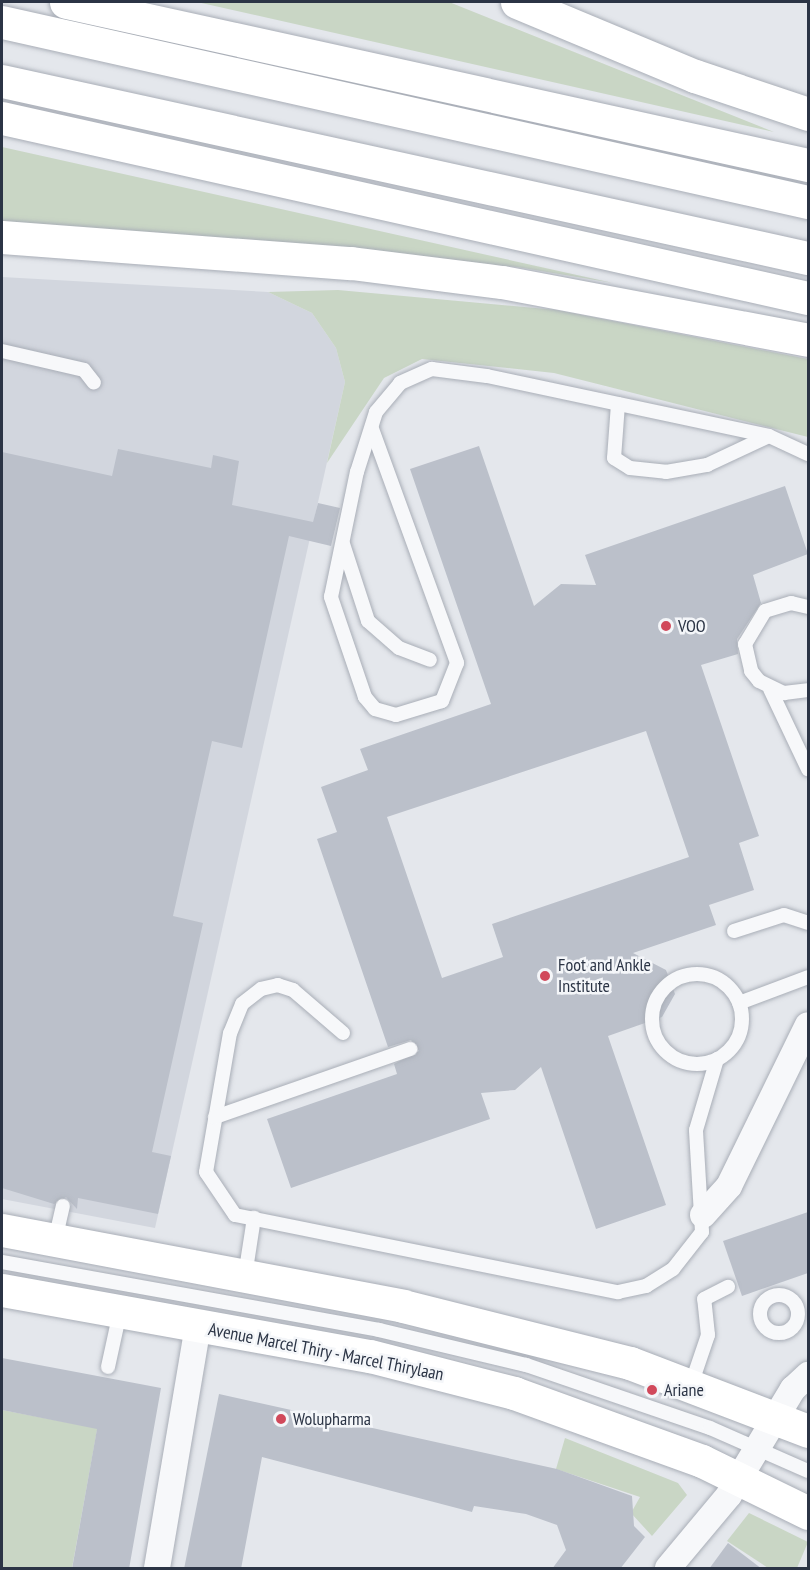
<!DOCTYPE html>
<html>
<head>
<meta charset="utf-8">
<style>
  body { margin:0 }
  #map { position:relative; width:810px; height:1570px; overflow:hidden; background:#e4e7ec; font-family:"PT Sans Narrow",sans-serif }
  div>[style] { position:absolute }
  [style*='--x'] { left:calc(var(--x)*1px); top:calc(var(--y)*1px); width:calc(var(--w)*1px); rotate:calc(var(--a)*1deg) }
  .built>* { inset:0; background:#d2d6de }
  .green>* { inset:0; background:#c9d6c5 }
  .building>* { inset:0; background:#bbc0ca }
  .roads { filter:drop-shadow(0 0 2px #a9aeb7) drop-shadow(0 0 2px #a9aeb7) }
  .lane>* { height:14px; margin:-7px; padding:0 7px; transform-origin:7px; border-radius:7px; background:#f7f8fa }
  .lane>.ring { margin:-7px; padding:0; box-sizing:content-box; background:none; border:14px solid #f7f8fa; border-radius:50% }
  .street>* { height:26px; margin:-13px; padding:0 13px; transform-origin:13px; border-radius:13px; background:#f7f8fa }
  .secondary>* { height:33px; margin:-16.5px; padding:0 16.5px; transform-origin:16.5px; border-radius:16.5px; background:#fff }
  .highway>* { height:33px; margin:-16.5px; padding:0 16.5px; transform-origin:16.5px; border-radius:16.5px; background:#fff }
  .dots>* { width:16px; height:16px; translate:-50% -50%; box-sizing:border-box; border:3px solid #f4f6f9; border-radius:50% }
  span { translate:-50% -50%; white-space:nowrap; text-align:center; line-height:1.15; -webkit-text-stroke:5px #f4f6f9; paint-order:stroke }
  .poi-label { font-size:18px; color:#2b3445 }
  .left { translate:0 -50%; text-align:left }
  .street-label { font-size:18px; color:#2b3445 }
  .frame { position:absolute; inset:0; border:3px solid #2b3445; pointer-events:none }
</style>
</head>
<body>
<div id="map">
  <div class="built">
    <div style="clip-path:polygon(2px 277px,268px 292px,312px 313px,336px 348px,345px 382px,155px 1228px,2px 1199px)"></div>
  </div>
  <div class="green">
    <div style="clip-path:polygon(197px 2px,449px 2px,774px 132px)"></div>
    <div style="clip-path:polygon(2px 147px,613px 283px,517px 267px,2px 224px)"></div>
    <div style="clip-path:polygon(338px 290px,557px 310px,808px 359px,808px 437px,554px 373px,422px 359px,384px 378px,327px 463px,345px 382px,336px 348px,312px 313px,268px 292px)"></div>
    <div style="clip-path:polygon(2px 1410px,86px 1426px,99px 1419px,72px 1568px,2px 1568px)"></div>
    <div style="clip-path:polygon(565px 1438px,678px 1483px,687px 1495px,652px 1536px,631px 1513px,640px 1497px,556px 1469px)"></div>
    <div style="clip-path:polygon(749px 1513px,808px 1542px,797px 1568px,768px 1568px,727px 1541px)"></div>
  </div>
  <div class="building">
    <div style="clip-path:polygon(evenodd,479px 446px,534px 606px,561px 584px,596px 585px,585px 555px,785px 486px,808px 554px,753px 575px,761px 603px,737px 639px,738px 654px,701px 665px,759px 836px,739px 843px,754px 890px,709px 905px,716px 925px,633px 953px,666px 970px,675px 994px,662px 1017px,608px 1036px,666px 1205px,596px 1229px,541px 1067px,515px 1090px,481px 1093px,490px 1119px,291px 1188px,267px 1119px,397px 1074px,394px 1064px,419px 1051px,411px 1040px,388px 1047px,317px 839px,337px 832px,321px 787px,368px 770px,360px 749px,491px 704px,410px 469px,479px 446px,646px 731px,689px 857px,492px 924px,503px 957px,442px 978px,387px 817px,646px 731px)"></div>
    <div style="clip-path:polygon(118px 449px,211px 468px,213px 455px,239px 461px,232px 505px,313px 522px,318px 503px,340px 508px,331px 546px,289px 536px,242px 748px,212px 741px,173px 916px,203px 923px,152px 1152px,171px 1156px,158px 1214px,78px 1198px,77px 1209px,66px 1197px,54px 1204px,2px 1188px,2px 452px,112px 476px)"></div>
    <div style="clip-path:polygon(808px 1212px,808px 1273px,742px 1296px,723px 1241px)"></div>
    <div style="clip-path:polygon(2px 1358px,161px 1388px,129px 1569px,72px 1569px,97px 1429px,2px 1410px)"></div>
    <div style="clip-path:polygon(219px 1394px,557px 1469px,632px 1496px,634px 1526px,645px 1537px,620px 1569px,552px 1569px,566px 1550px,557px 1525px,526px 1514px,474px 1506px,472px 1512px,262px 1457px,241px 1569px,184px 1569px)"></div>
    <div style="clip-path:polygon(728px 1543px,762px 1569px,709px 1569px)"></div>
  </div>
  <div class="roads">
    <div class="lane">
      <div style="--x:2;--y:351;--w:84;--a:13"></div>
      <div style="--x:84;--y:370;--w:16;--a:52"></div>
      <div style="--x:618;--y:404;--w:54;--a:94.2"></div>
      <div style="--x:614;--y:458;--w:19;--a:32"></div>
      <div style="--x:630;--y:468;--w:36;--a:6"></div>
      <div style="--x:666;--y:472;--w:42;--a:-9.7"></div>
      <div style="--x:707;--y:465;--w:68;--a:-25.1"></div>
      <div style="--x:372;--y:429;--w:249;--a:70"></div>
      <div style="--x:457;--y:663;--w:41;--a:111.5"></div>
      <div style="--x:442;--y:701;--w:48;--a:163.1"></div>
      <div style="--x:396;--y:715;--w:22;--a:-164"></div>
      <div style="--x:375;--y:709;--w:16;--a:-130"></div>
      <div style="--x:365;--y:697;--w:106;--a:-108.8"></div>
      <div style="--x:331;--y:597;--w:128;--a:-78.3"></div>
      <div style="--x:357;--y:472;--w:63;--a:-72.4"></div>
      <div style="--x:376;--y:412;--w:38;--a:-50"></div>
      <div style="--x:400;--y:383;--w:35;--a:-24"></div>
      <div style="--x:432;--y:369;--w:55;--a:7.3"></div>
      <div style="--x:487;--y:376;--w:288;--a:12"></div>
      <div style="--x:769;--y:436;--w:43;--a:24.8"></div>
      <div style="--x:343;--y:544;--w:81;--a:72"></div>
      <div style="--x:368;--y:621;--w:41;--a:41.1"></div>
      <div style="--x:399;--y:648;--w:33;--a:21"></div>
      <div style="--x:808;--y:607;--w:17;--a:-167"></div>
      <div style="--x:791;--y:603;--w:27;--a:163"></div>
      <div style="--x:765;--y:611;--w:39;--a:121"></div>
      <div style="--x:745;--y:644;--w:28;--a:77"></div>
      <div style="--x:751;--y:671;--w:13;--a:51"></div>
      <div style="--x:759;--y:681;--w:28;--a:26"></div>
      <div style="--x:784;--y:693;--w:24;--a:-7"></div>
      <div style="--x:770;--y:689;--w:89;--a:64.6"></div>
      <div style="--x:734;--y:931;--w:52;--a:-17.7"></div>
      <div style="--x:784;--y:915;--w:25;--a:18"></div>
      <div class="ring" style="left:652px;top:974px;width:76px;height:76px"></div>
      <div style="--x:739;--y:1003;--w:74;--a:-20.6"></div>
      <div style="--x:343;--y:1033;--w:66;--a:-139.3"></div>
      <div style="--x:293;--y:990;--w:16;--a:-162"></div>
      <div style="--x:278;--y:985;--w:17;--a:167"></div>
      <div style="--x:261;--y:989;--w:24;--a:142"></div>
      <div style="--x:242;--y:1004;--w:31;--a:112"></div>
      <div style="--x:230;--y:1033;--w:141;--a:99.8"></div>
      <div style="--x:206;--y:1172;--w:52;--a:56"></div>
      <div style="--x:235;--y:1215;--w:391;--a:11.4"></div>
      <div style="--x:618;--y:1292;--w:29;--a:-12"></div>
      <div style="--x:646;--y:1286;--w:32;--a:-32"></div>
      <div style="--x:673;--y:1269;--w:47;--a:-51.9"></div>
      <div style="--x:702;--y:1232;--w:102;--a:-93.4"></div>
      <div style="--x:696;--y:1130;--w:74;--a:-73.5"></div>
      <div style="--x:215;--y:1117;--w:207;--a:-19.2"></div>
      <div style="--x:55;--y:1240;--w:35;--a:-77"></div>
      <div style="--x:2;--y:1262;--w:383;--a:10.2"></div>
      <div style="--x:379;--y:1330;--w:151;--a:13.4"></div>
      <div style="--x:526;--y:1365;--w:194;--a:18.9"></div>
      <div style="--x:710;--y:1428;--w:107;--a:23.7"></div>
      <div style="--x:245;--y:1276;--w:59;--a:-81.2"></div>
      <div class="ring" style="left:760px;top:1295px;width:24px;height:24px"></div>
      <div style="--x:108;--y:1367;--w:56;--a:-77.7"></div>
      <div style="--x:691;--y:1385;--w:53;--a:-71.2"></div>
      <div style="--x:708;--y:1335;--w:36;--a:-96"></div>
      <div style="--x:704;--y:1299;--w:27;--a:-27"></div>
    </div>
    <div class="street">
      <div style="--x:703;--y:1215;--w:39;--a:-48"></div>
      <div style="--x:729;--y:1186;--w:179;--a:-63.9"></div>
      <div style="--x:157;--y:1568;--w:245;--a:-80.4"></div>
      <div style="--x:668;--y:1568;--w:95;--a:-50.1"></div>
      <div style="--x:729;--y:1495;--w:124;--a:-58.9"></div>
      <div style="--x:793;--y:1389;--w:21;--a:-43"></div>
    </div>
    <div class="secondary">
      <div style="--x:2;--y:1230;--w:408;--a:10.7"></div>
      <div style="--x:403;--y:1306;--w:234;--a:14.1"></div>
      <div style="--x:630;--y:1363;--w:191;--a:20.9"></div>
      <div style="--x:2;--y:1290;--w:374;--a:10.2"></div>
      <div style="--x:370;--y:1356;--w:149;--a:14.4"></div>
      <div style="--x:514;--y:1393;--w:200;--a:19.9"></div>
      <div style="--x:702;--y:1461;--w:118;--a:26.1"></div>
    </div>
    <div class="highway">
      <div style="--x:66;--y:2;--w:760;--a:12.39"></div>
      <div style="--x:517;--y:2;--w:193;--a:22.6"></div>
      <div style="--x:695;--y:76;--w:119;--a:18.6"></div>
      <div style="--x:2;--y:22;--w:826;--a:12.59"></div>
      <div style="--x:2;--y:81;--w:825;--a:12.39"></div>
      <div style="--x:2;--y:118;--w:826;--a:12.59"></div>
      <div style="--x:2;--y:237;--w:350;--a:4.3"></div>
      <div style="--x:351;--y:263;--w:152;--a:7.2"></div>
      <div style="--x:502;--y:282;--w:311;--a:10.7"></div>
    </div>
  </div>
  <div class="dots">
    <div style="left:666px;top:626px;background:#d1495b"></div>
    <div style="left:545px;top:976px;background:#d1495b"></div>
    <div style="left:652px;top:1390px;background:#d1495b"></div>
    <div style="left:281px;top:1419px;background:#d1495b"></div>
  </div>
  <div class="poi-label">
    <span class="left" style="left:678px;top:626px">VOO</span>
    <span class="left" style="left:558px;top:976px">Foot and Ankle<br>Institute</span>
    <span class="left" style="left:664px;top:1390px">Ariane</span>
    <span class="left" style="left:293px;top:1419px">Wolupharma</span>
  </div>
  <div class="street-label">
    <span style="left:326px;top:1352px;rotate:11deg">Avenue Marcel Thiry - Marcel Thirylaan</span>
  </div>
  <div class="frame"></div>
</div>
</body>
</html>
